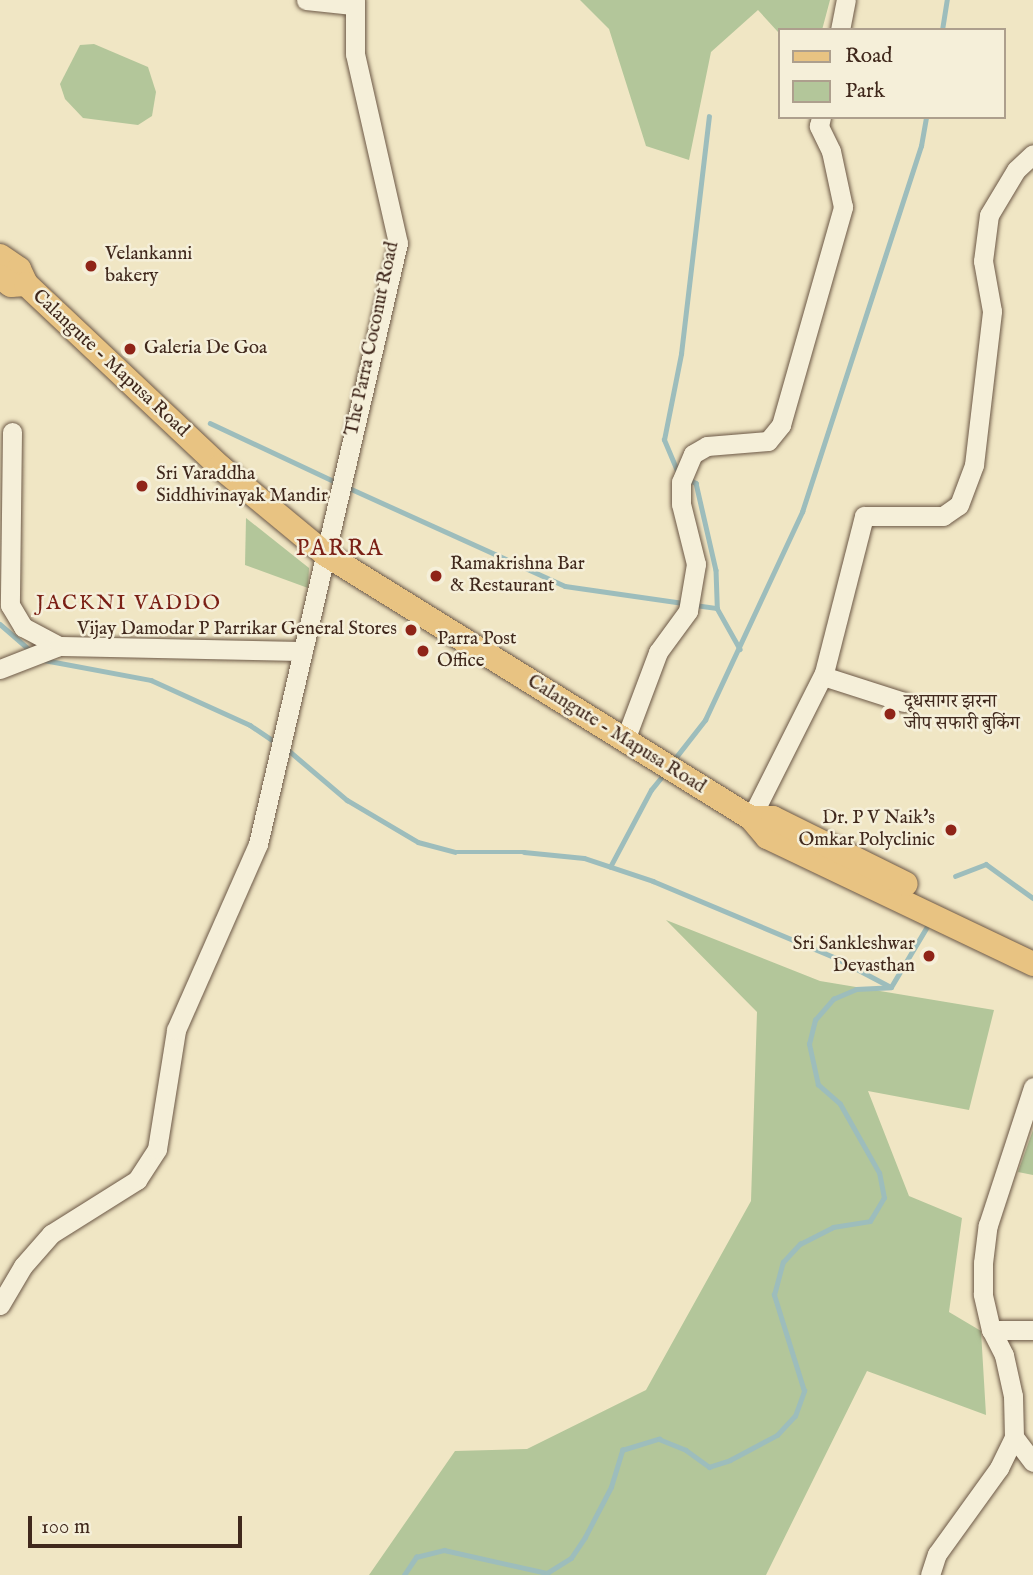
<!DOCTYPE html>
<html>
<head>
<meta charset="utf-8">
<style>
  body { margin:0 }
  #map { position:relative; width:1033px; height:1575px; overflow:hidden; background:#f0e6c4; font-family:"IM FELL English","Noto Serif Devanagari",serif }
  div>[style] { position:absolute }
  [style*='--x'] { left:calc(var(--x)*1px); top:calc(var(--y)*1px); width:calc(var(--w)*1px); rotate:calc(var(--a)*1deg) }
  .green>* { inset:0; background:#b3c69a }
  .stream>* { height:4.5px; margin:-2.25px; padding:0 2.25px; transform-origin:2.25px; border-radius:2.25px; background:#9dbdbc }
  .roads { filter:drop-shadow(0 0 2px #6c5846) drop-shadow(0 0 2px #6c5846) }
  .minor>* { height:19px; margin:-9.5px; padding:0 9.5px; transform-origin:9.5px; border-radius:9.5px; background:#f5efd9 }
  .major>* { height:24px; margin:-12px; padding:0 12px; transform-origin:12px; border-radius:12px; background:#e8c382 }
  .dots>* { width:19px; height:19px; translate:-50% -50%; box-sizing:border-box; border:4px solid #f5efd9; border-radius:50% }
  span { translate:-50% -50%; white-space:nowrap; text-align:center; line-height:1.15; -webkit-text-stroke:5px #f5efd9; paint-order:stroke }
  .poi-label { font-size:19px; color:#40281c }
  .left { translate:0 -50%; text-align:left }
  .right { translate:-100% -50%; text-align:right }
  .street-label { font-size:19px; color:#40281c }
  .neighbourhood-label { font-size:21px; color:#7a1f14; letter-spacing:2px }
  .quarter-label { font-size:23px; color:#7a1f14; letter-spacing:2px }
  .legend { position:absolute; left:778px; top:28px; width:228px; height:91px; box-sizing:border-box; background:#f5efd9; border:2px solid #ad9f8d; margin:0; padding:9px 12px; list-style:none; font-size:21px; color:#40281c }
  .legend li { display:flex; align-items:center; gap:14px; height:35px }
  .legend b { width:35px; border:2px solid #ad9f8d }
  .scale { position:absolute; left:28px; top:1516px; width:214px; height:32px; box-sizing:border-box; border:4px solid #40281c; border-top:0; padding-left:9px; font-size:21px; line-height:24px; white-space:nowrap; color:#40281c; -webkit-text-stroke:5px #f5efd9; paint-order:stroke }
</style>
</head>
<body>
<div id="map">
  <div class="green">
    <div style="clip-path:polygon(580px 0,830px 0,822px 30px,779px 30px,779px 41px,778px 32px,758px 10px,711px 52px,689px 160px,646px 146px,609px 29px)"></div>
    <div style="clip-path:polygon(94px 44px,148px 67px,156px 92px,152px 116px,138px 125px,83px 118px,65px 99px,60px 84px,80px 45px)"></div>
    <div style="clip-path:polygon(246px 518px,309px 568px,308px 588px,245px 565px)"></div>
    <div style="clip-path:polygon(666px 920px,820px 981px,994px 1010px,969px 1110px,868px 1091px,909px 1196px,962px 1218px,949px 1312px,981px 1331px,986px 1415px,867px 1371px,766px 1575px,369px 1575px,455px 1451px,527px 1449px,646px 1390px,751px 1201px,757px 1012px)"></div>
    <div style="clip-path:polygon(1033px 1130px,1033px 1175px,1018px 1172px)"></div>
  </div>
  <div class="stream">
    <div style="--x:942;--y:30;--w:30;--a:-81"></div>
    <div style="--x:210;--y:423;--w:139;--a:25.1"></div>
    <div style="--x:678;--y:473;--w:36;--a:-113"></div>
    <div style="--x:664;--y:440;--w:88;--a:-78.8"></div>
    <div style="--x:681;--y:354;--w:239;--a:-83.3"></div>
    <div style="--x:688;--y:479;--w:9;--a:27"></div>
    <div style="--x:696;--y:483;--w:89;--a:77.1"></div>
    <div style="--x:716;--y:570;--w:38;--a:88"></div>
    <div style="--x:717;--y:608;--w:47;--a:60.7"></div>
    <div style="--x:347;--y:487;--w:239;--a:24.4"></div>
    <div style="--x:565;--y:586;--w:119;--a:8.2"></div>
    <div style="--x:695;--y:605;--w:22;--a:8"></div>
    <div style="--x:0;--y:624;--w:41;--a:41.1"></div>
    <div style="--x:44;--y:660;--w:109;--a:10.6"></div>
    <div style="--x:151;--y:680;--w:109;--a:24.4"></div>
    <div style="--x:250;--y:725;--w:32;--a:34"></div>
    <div style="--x:287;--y:749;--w:79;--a:40.4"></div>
    <div style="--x:347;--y:800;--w:82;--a:30.6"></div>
    <div style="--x:418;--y:842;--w:38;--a:15"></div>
    <div style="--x:455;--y:852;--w:69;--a:0"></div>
    <div style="--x:524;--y:852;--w:60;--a:5.7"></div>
    <div style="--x:584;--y:858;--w:73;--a:18.4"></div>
    <div style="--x:653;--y:881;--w:199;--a:22.8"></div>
    <div style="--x:836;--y:958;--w:60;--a:27.8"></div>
    <div style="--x:673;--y:761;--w:52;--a:-52"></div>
    <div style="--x:705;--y:720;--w:230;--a:-65"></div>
    <div style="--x:802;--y:512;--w:385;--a:-72"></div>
    <div style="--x:921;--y:146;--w:29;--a:-80"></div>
    <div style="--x:610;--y:867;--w:87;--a:-62"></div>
    <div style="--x:651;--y:790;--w:21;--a:-51"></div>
    <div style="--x:955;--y:876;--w:33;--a:-21"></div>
    <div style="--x:986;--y:864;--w:58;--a:35.9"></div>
    <div style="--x:891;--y:987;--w:72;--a:-59.2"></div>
    <div style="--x:404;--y:1575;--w:22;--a:-56"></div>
    <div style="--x:416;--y:1557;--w:29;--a:-14"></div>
    <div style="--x:444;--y:1550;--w:106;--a:12.6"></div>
    <div style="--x:547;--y:1573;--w:28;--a:-32"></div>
    <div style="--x:571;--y:1558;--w:25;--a:-56"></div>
    <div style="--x:585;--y:1537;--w:56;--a:-62.5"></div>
    <div style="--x:611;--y:1487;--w:39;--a:-73"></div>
    <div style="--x:622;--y:1450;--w:39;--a:-17"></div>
    <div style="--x:659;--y:1439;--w:29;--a:22"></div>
    <div style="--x:686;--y:1450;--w:29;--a:36"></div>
    <div style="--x:709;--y:1467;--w:22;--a:-18"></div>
    <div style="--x:730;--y:1460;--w:53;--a:-28"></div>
    <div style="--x:777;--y:1435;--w:26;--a:-47"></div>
    <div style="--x:795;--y:1416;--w:27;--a:-70"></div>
    <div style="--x:804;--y:1391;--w:101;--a:-107.4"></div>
    <div style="--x:774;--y:1295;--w:34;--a:-75"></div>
    <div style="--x:783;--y:1262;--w:25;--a:-47"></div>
    <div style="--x:800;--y:1244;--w:37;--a:-27"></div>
    <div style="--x:833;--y:1227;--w:37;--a:-9"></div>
    <div style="--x:870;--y:1221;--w:27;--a:-59"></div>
    <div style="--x:884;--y:1198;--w:25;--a:-101"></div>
    <div style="--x:879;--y:1173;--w:79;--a:-119.5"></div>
    <div style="--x:840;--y:1104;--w:29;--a:-139"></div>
    <div style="--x:818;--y:1085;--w:42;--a:-102.4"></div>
    <div style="--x:809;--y:1044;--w:25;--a:-76"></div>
    <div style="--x:815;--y:1020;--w:28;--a:-49"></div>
    <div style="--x:833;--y:999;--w:25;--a:-23"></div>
    <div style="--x:856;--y:989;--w:35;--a:-3"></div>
  </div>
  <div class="roads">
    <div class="minor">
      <div style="--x:306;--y:0;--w:47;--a:6.1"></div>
      <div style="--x:840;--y:30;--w:31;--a:-79"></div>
      <div style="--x:12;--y:432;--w:173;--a:90.7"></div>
      <div style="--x:10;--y:605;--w:26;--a:59"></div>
      <div style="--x:23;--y:627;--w:41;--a:27.8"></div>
      <div style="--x:0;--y:669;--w:63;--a:-21.3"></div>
      <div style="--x:59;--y:646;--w:244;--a:1.2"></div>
      <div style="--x:823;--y:676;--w:85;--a:17.8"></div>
      <div style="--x:625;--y:740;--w:94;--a:-69.4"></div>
      <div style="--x:658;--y:652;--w:51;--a:-53.8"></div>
      <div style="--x:688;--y:611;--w:48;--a:-80.3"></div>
      <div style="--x:696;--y:564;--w:62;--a:-104"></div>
      <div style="--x:681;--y:504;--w:22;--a:-90"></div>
      <div style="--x:681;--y:482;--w:30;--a:-67"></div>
      <div style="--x:693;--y:454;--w:16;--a:-30"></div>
      <div style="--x:707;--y:446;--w:61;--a:-4.7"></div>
      <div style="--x:768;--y:441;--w:21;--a:-51"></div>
      <div style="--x:781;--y:425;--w:227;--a:-74.1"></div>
      <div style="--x:843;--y:207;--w:57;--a:-102.1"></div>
      <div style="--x:831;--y:151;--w:28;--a:-116"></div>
      <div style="--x:819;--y:126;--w:9;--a:-77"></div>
      <div style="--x:751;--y:818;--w:162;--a:-63.3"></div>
      <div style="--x:824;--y:673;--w:162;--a:-75.7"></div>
      <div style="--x:864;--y:516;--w:79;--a:0"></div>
      <div style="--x:943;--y:516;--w:19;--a:-35"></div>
      <div style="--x:959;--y:505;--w:43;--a:-69.4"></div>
      <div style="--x:974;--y:465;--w:155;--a:-83.3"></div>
      <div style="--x:992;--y:311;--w:51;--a:-100.2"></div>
      <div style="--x:983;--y:261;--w:46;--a:-82.6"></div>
      <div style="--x:989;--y:215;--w:52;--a:-59"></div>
      <div style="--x:1016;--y:170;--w:23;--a:-43"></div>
      <div style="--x:0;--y:1305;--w:45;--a:-59.5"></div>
      <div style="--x:23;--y:1266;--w:43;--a:-48.8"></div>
      <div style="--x:51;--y:1234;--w:102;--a:-32.1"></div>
      <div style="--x:137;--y:1180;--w:37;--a:-57"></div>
      <div style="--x:157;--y:1149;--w:121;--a:-80.9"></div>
      <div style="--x:176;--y:1030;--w:203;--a:-66.2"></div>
      <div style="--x:258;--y:844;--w:617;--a:-76.89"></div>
      <div style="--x:398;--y:243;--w:194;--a:-102.8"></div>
      <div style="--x:355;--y:54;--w:54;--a:-90"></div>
      <div style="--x:991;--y:1330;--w:42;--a:0"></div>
      <div style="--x:1014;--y:1437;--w:31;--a:53"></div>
      <div style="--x:930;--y:1575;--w:22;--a:-72"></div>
      <div style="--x:937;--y:1554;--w:106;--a:-54.2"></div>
      <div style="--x:999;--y:1468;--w:34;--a:-64"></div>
      <div style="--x:1014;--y:1437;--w:41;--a:-91.4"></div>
      <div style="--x:1013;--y:1396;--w:42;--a:-102.4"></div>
      <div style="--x:1004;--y:1355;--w:28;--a:-117"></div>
      <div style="--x:991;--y:1330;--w:37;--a:-103"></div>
      <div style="--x:983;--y:1294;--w:31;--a:-90"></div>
      <div style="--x:983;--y:1263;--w:38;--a:-83"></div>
      <div style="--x:988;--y:1225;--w:145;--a:-71.9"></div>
    </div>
    <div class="major">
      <div style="--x:0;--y:256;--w:23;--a:34"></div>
      <div style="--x:19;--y:269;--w:17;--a:65"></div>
      <div style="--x:26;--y:284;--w:15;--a:176"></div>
      <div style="--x:11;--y:285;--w:14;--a:-144"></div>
      <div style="--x:26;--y:284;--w:267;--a:43.3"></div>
      <div style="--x:220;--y:467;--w:136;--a:39.6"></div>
      <div style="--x:325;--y:554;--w:501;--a:31.79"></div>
      <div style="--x:751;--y:818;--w:25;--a:50"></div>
      <div style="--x:767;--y:837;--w:295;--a:25.5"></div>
      <div style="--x:751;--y:818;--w:22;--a:0"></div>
      <div style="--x:773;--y:818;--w:148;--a:26.4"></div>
    </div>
  </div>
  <div class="dots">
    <div style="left:91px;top:266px;background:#8f2418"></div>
    <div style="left:130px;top:349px;background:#8f2418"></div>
    <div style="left:142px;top:486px;background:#8f2418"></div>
    <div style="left:436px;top:576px;background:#8f2418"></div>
    <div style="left:411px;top:630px;background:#8f2418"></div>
    <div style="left:423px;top:651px;background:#8f2418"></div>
    <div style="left:890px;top:714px;background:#8f2418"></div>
    <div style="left:951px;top:830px;background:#8f2418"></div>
    <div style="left:929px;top:956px;background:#8f2418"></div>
  </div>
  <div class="poi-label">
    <span class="left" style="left:105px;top:266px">Velankanni<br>bakery</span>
    <span class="left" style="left:144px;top:349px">Galeria De Goa</span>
    <span class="left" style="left:156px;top:486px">Sri Varaddha<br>Siddhivinayak Mandir</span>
    <span class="left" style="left:450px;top:576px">Ramakrishna Bar<br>&amp; Restaurant</span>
    <span class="right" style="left:397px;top:630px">Vijay Damodar P Parrikar General Stores</span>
    <span class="left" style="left:437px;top:651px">Parra Post<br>Office</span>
    <span class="left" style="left:904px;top:714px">दूधसागर झरना<br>जीप सफारी बुकिंग</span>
    <span class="right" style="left:935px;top:830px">Dr. P V Naik's<br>Omkar Polyclinic</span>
    <span class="right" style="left:915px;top:956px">Sri Sankleshwar<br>Devasthan</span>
  </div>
  <div class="street-label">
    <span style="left:373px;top:339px;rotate:-78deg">The Parra Coconut Road</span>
    <span style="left:110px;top:364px;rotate:43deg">Calangute - Mapusa Road</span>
    <span style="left:616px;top:735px;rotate:32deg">Calangute - Mapusa Road</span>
  </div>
  <div class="neighbourhood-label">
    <span style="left:129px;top:604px">JACKNI VADDO</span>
  </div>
  <div class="quarter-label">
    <span style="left:340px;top:549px">PARRA</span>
  </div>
  <ul class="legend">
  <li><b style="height:9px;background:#e8c382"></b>Road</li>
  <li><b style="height:19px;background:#b3c69a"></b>Park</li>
  </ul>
  <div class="scale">100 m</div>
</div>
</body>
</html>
